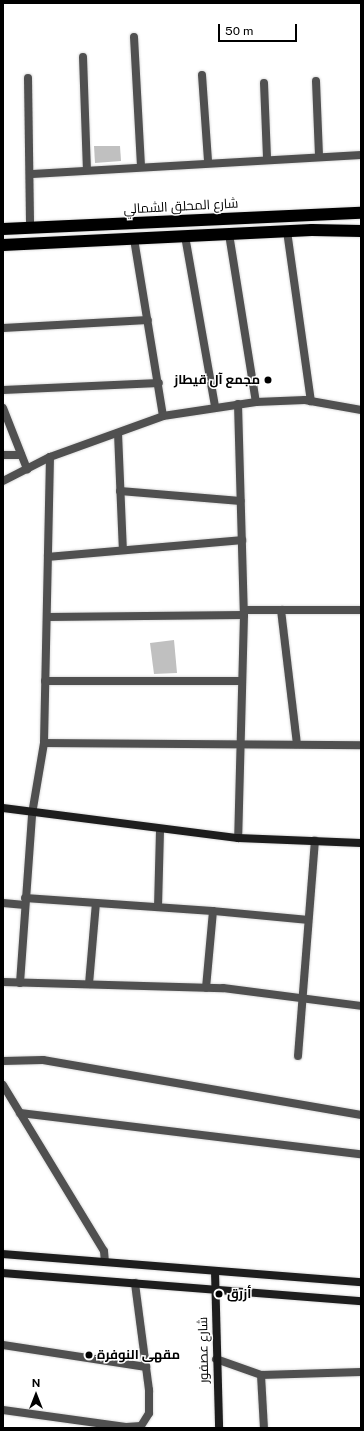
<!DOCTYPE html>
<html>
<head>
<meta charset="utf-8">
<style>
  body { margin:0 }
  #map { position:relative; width:364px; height:1431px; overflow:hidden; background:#fff; font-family:"Public Sans",Cairo,sans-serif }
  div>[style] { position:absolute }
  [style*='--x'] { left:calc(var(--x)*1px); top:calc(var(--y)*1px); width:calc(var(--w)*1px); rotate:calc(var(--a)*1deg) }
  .building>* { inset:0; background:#c0c0c0 }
  .roads { filter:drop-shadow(0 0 1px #dbdbdb) drop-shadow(0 0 1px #dbdbdb) }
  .street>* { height:8px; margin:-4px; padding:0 4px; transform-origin:4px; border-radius:4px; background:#505050 }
  .secondary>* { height:8px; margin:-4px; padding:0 4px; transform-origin:4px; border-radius:4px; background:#1d1d1d }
  .highway>* { height:12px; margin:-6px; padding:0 6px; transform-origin:6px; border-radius:6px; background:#000 }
  .dots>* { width:11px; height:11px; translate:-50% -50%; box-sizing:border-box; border:2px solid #fff; border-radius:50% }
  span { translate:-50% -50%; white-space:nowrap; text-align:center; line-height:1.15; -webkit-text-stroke:3px #fff; paint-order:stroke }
  .street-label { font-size:13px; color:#000 }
  .poi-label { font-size:13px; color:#000; font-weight:700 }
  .right { translate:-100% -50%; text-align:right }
  .left { translate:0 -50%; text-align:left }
  .frame { position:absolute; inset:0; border:4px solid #000; pointer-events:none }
  .north { position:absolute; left:16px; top:1375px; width:40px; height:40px; -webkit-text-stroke:3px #fff; paint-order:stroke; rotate:0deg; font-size:11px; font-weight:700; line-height:16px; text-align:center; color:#000 }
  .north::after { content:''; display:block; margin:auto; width:14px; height:18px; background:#000; clip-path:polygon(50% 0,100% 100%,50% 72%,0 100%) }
  .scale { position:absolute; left:218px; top:24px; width:79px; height:18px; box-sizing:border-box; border:2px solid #000; border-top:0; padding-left:5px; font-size:12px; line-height:14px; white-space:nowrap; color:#000; -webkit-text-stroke:3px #fff; paint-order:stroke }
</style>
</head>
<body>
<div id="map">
  <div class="building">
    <div style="clip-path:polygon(94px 146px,120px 146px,121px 161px,95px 163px)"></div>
    <div style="clip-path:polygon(174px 640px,177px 673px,154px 674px,150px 643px)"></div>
  </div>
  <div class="roads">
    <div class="street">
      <div style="--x:134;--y:37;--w:128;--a:86.9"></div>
      <div style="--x:83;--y:57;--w:113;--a:88"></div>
      <div style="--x:202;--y:75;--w:86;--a:86"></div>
      <div style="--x:28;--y:78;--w:150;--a:89.2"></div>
      <div style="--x:316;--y:81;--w:76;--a:87.7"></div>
      <div style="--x:264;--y:83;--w:76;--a:87.7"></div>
      <div style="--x:32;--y:174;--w:330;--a:-3.3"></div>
      <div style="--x:287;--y:231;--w:172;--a:82"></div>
      <div style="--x:229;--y:234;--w:170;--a:80.9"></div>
      <div style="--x:185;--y:236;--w:174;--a:80"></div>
      <div style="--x:134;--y:239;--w:179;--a:80.7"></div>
      <div style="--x:3;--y:328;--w:145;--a:-3.2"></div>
      <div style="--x:3;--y:390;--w:156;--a:-2.6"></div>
      <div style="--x:238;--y:404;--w:211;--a:88.4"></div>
      <div style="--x:244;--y:615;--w:223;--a:91.5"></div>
      <div style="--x:3;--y:408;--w:66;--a:68.5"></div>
      <div style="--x:118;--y:433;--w:117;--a:87.6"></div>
      <div style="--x:3;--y:455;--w:18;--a:0"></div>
      <div style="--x:3;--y:481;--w:53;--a:-27.1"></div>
      <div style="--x:50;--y:457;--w:120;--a:-19.9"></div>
      <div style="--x:163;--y:416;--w:94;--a:-8.6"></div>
      <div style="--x:256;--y:402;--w:49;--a:-2.3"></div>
      <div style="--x:305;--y:400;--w:57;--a:10.1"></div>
      <div style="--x:120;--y:491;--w:121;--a:4.7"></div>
      <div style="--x:48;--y:557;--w:195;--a:-5"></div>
      <div style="--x:244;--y:610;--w:117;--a:0"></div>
      <div style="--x:281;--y:610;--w:135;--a:83.2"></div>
      <div style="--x:47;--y:617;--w:197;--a:-0.6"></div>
      <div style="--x:45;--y:681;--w:197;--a:0"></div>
      <div style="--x:44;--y:743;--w:317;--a:0.4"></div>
      <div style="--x:25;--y:898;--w:188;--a:4"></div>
      <div style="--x:213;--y:911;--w:77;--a:95.2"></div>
      <div style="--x:3;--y:903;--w:22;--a:5"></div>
      <div style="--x:158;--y:907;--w:77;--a:-88.5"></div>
      <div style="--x:213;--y:911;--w:95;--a:5.4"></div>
      <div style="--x:3;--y:982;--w:220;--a:1.6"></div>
      <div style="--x:223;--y:988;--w:139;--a:7.4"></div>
      <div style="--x:20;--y:983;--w:169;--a:-85.9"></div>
      <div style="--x:32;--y:814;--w:72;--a:-80.4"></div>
      <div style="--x:44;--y:743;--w:286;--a:-88.8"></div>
      <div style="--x:89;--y:984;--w:81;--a:-85.1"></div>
      <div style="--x:298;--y:1056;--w:216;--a:-85.5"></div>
      <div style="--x:3;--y:1061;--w:40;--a:-1.4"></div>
      <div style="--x:43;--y:1060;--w:323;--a:9.8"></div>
      <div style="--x:3;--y:1085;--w:194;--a:58.7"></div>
      <div style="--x:104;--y:1251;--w:11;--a:85"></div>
      <div style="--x:20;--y:1113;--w:343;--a:6.9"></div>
      <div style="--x:3;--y:1345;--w:145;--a:8.7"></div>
      <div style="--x:216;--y:1359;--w:48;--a:19.6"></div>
      <div style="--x:261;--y:1375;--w:100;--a:-1.7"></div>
      <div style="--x:261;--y:1375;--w:53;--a:86.8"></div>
      <div style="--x:3;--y:1410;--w:124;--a:7.9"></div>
      <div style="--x:126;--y:1427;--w:15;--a:-4"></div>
      <div style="--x:141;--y:1426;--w:15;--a:-58"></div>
      <div style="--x:149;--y:1413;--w:23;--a:-90"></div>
      <div style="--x:149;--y:1390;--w:108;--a:-97.5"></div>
    </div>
    <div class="secondary">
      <div style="--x:3;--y:808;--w:237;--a:7.3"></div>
      <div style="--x:238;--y:838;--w:123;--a:2.3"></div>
      <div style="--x:3;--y:1254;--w:359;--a:4.5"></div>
      <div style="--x:215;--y:1271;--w:157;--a:88.5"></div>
      <div style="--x:3;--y:1273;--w:359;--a:4.5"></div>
    </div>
    <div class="highway">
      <div style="--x:3;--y:229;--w:358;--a:-2.6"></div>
      <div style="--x:3;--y:245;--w:309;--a:-2.8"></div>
      <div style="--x:312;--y:230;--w:49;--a:1.2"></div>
    </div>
  </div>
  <div class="dots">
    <div style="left:268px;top:380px;background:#000"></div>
    <div style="left:219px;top:1294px;background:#000"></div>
    <div style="left:89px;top:1355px;background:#000"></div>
  </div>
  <div class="street-label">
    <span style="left:181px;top:207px;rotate:-3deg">شارع المحلق الشمالي</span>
    <span style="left:204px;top:1350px;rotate:-91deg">شارع عصفور</span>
  </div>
  <div class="poi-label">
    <span class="right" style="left:260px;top:380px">مجمع آل قيطاز</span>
    <span class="left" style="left:227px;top:1294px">أزرق</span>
    <span class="left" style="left:97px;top:1355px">مقهى النوفرة</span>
  </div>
  <div class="frame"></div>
  <div class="north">N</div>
  <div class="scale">50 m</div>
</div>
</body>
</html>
